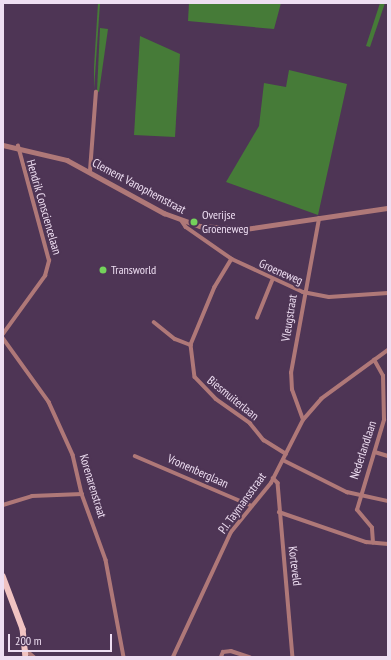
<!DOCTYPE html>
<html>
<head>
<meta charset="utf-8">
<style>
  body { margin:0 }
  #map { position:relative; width:391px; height:660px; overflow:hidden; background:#4e3555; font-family:"PT Sans Narrow",sans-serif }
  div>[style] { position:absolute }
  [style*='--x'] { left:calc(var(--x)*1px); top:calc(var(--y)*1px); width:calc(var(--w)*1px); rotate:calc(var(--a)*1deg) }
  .green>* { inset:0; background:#467b38 }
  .minor>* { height:3.5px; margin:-1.75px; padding:0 1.75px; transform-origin:1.75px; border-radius:1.75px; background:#af7878 }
  .tertiary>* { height:4.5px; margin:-2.25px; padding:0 2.25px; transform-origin:2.25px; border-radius:2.25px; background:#af7878 }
  .primary>* { height:5.5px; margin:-2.75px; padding:0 2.75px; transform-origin:2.75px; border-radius:2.75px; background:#f1c3c2 }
  .dots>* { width:11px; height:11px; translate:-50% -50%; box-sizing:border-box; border:2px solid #4e3555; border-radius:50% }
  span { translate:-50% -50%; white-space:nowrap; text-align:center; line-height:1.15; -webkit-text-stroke:4px #4e3555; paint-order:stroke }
  .street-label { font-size:12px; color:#eedef2 }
  .poi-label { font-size:12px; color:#eedef2 }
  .left { translate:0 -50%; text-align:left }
  .frame { position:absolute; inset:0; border:4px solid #eedef2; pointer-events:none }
  .scale { position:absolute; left:8px; top:634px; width:104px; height:18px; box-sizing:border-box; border:2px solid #eedef2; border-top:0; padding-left:5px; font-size:12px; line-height:14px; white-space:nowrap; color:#eedef2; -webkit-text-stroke:3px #4e3555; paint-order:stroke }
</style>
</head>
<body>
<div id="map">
  <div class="green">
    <div style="clip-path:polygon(98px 3px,100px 3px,94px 90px,94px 67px)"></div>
    <div style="clip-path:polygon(189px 3px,281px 3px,274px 29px,188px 21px)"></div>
    <div style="clip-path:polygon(380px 3px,385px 3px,370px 47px,366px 46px)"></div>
    <div style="clip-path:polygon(100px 28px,108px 29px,99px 92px,97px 91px)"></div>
    <div style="clip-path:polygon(140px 36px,180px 54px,175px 137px,134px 135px)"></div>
    <div style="clip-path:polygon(289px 70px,347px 84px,318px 215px,226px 182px,259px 126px,264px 83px,286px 87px)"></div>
  </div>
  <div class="minor">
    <div style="--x:90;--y:171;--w:79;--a:-85.7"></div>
    <div style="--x:182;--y:221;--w:7;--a:56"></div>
    <div style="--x:186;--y:227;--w:56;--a:34.8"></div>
    <div style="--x:232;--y:259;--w:78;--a:24.9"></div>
    <div style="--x:303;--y:292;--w:26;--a:11"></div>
    <div style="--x:329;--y:297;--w:59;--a:-3.9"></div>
    <div style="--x:232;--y:259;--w:33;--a:121"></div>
    <div style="--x:215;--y:287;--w:63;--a:112.5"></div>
    <div style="--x:191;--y:345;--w:32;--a:83"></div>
    <div style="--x:195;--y:377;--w:30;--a:46"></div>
    <div style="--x:216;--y:399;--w:42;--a:35.2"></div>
    <div style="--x:250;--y:423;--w:22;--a:51"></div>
    <div style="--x:264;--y:440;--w:26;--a:32"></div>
    <div style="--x:257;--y:318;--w:40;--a:-68"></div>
    <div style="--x:154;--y:322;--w:27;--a:39"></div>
    <div style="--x:175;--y:339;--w:17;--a:21"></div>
    <div style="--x:3;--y:334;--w:72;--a:-54.1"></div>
    <div style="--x:45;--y:276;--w:16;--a:-75"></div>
    <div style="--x:49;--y:261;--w:119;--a:-105.1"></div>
    <div style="--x:3;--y:338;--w:79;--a:54.3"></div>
    <div style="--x:49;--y:402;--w:58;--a:65.6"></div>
    <div style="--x:73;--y:455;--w:40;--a:77"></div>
    <div style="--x:82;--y:494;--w:70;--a:70"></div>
    <div style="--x:106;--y:560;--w:99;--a:79.5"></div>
    <div style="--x:303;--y:420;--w:32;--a:-110"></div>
    <div style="--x:292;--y:390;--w:17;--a:-93"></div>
    <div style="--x:291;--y:373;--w:157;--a:-79.7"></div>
    <div style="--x:375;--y:452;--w:14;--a:17"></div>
    <div style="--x:135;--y:456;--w:127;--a:23.1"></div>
    <div style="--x:283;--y:460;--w:72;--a:26.6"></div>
    <div style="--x:347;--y:492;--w:42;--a:12.4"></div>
    <div style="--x:273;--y:478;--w:7;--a:45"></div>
    <div style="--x:278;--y:483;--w:175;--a:85.1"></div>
    <div style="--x:3;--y:505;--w:30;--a:-17"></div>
    <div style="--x:32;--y:496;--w:50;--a:-2.3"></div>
    <div style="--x:279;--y:512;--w:92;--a:19"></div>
    <div style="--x:366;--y:542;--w:22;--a:5"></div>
    <div style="--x:373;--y:543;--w:15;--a:-94"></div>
    <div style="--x:372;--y:528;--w:23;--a:-130"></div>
    <div style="--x:357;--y:510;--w:94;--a:-73.3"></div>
    <div style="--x:384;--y:420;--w:44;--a:-91.3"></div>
    <div style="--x:383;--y:376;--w:18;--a:-119"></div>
    <div style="--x:26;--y:650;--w:11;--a:41"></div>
    <div style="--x:173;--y:657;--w:138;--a:-65.1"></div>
    <div style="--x:231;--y:532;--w:63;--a:-50.8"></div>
    <div style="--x:271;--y:483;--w:71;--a:-63.1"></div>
    <div style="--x:303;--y:420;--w:28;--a:-49"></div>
    <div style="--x:321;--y:399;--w:83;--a:-36.2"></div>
    <div style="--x:221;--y:657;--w:5;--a:-68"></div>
    <div style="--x:223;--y:652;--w:8;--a:-7"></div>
    <div style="--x:231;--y:651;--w:20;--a:18"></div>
  </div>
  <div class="tertiary">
    <div style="--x:3;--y:145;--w:66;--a:13.2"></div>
    <div style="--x:67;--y:160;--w:111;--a:28.7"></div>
    <div style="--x:164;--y:213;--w:38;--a:20"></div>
    <div style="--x:200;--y:226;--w:45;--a:3.8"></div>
    <div style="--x:245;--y:229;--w:145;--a:-8.4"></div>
  </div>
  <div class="primary">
    <div style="--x:3;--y:576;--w:57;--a:69.3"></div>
    <div style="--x:23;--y:629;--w:28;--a:84"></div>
  </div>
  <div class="dots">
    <div style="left:194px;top:222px;background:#74d25b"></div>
    <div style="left:103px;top:270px;background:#74d25b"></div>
  </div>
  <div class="street-label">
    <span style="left:139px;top:186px;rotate:28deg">Clement Vanophemstraat</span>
    <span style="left:44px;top:207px;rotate:74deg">Hendrik Consciencelaan</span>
    <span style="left:281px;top:272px;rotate:24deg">Groeneweg</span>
    <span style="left:289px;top:318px;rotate:-81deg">Vleugstraat</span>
    <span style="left:233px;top:398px;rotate:39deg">Biesmuiterlaan</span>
    <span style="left:363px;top:450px;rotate:-72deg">Nederlandlaan</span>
    <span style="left:198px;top:471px;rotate:24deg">Vronenberglaan</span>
    <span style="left:93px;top:486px;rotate:73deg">Korenarenstraat</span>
    <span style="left:242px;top:503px;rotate:-54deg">P.I. Taymansstraat</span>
    <span style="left:295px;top:566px;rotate:83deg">Korteveld</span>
  </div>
  <div class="poi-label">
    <span class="left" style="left:202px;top:222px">Overijse<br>Groeneweg</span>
    <span class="left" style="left:111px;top:270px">Transworld</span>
  </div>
  <div class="frame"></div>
  <div class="scale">200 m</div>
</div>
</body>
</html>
